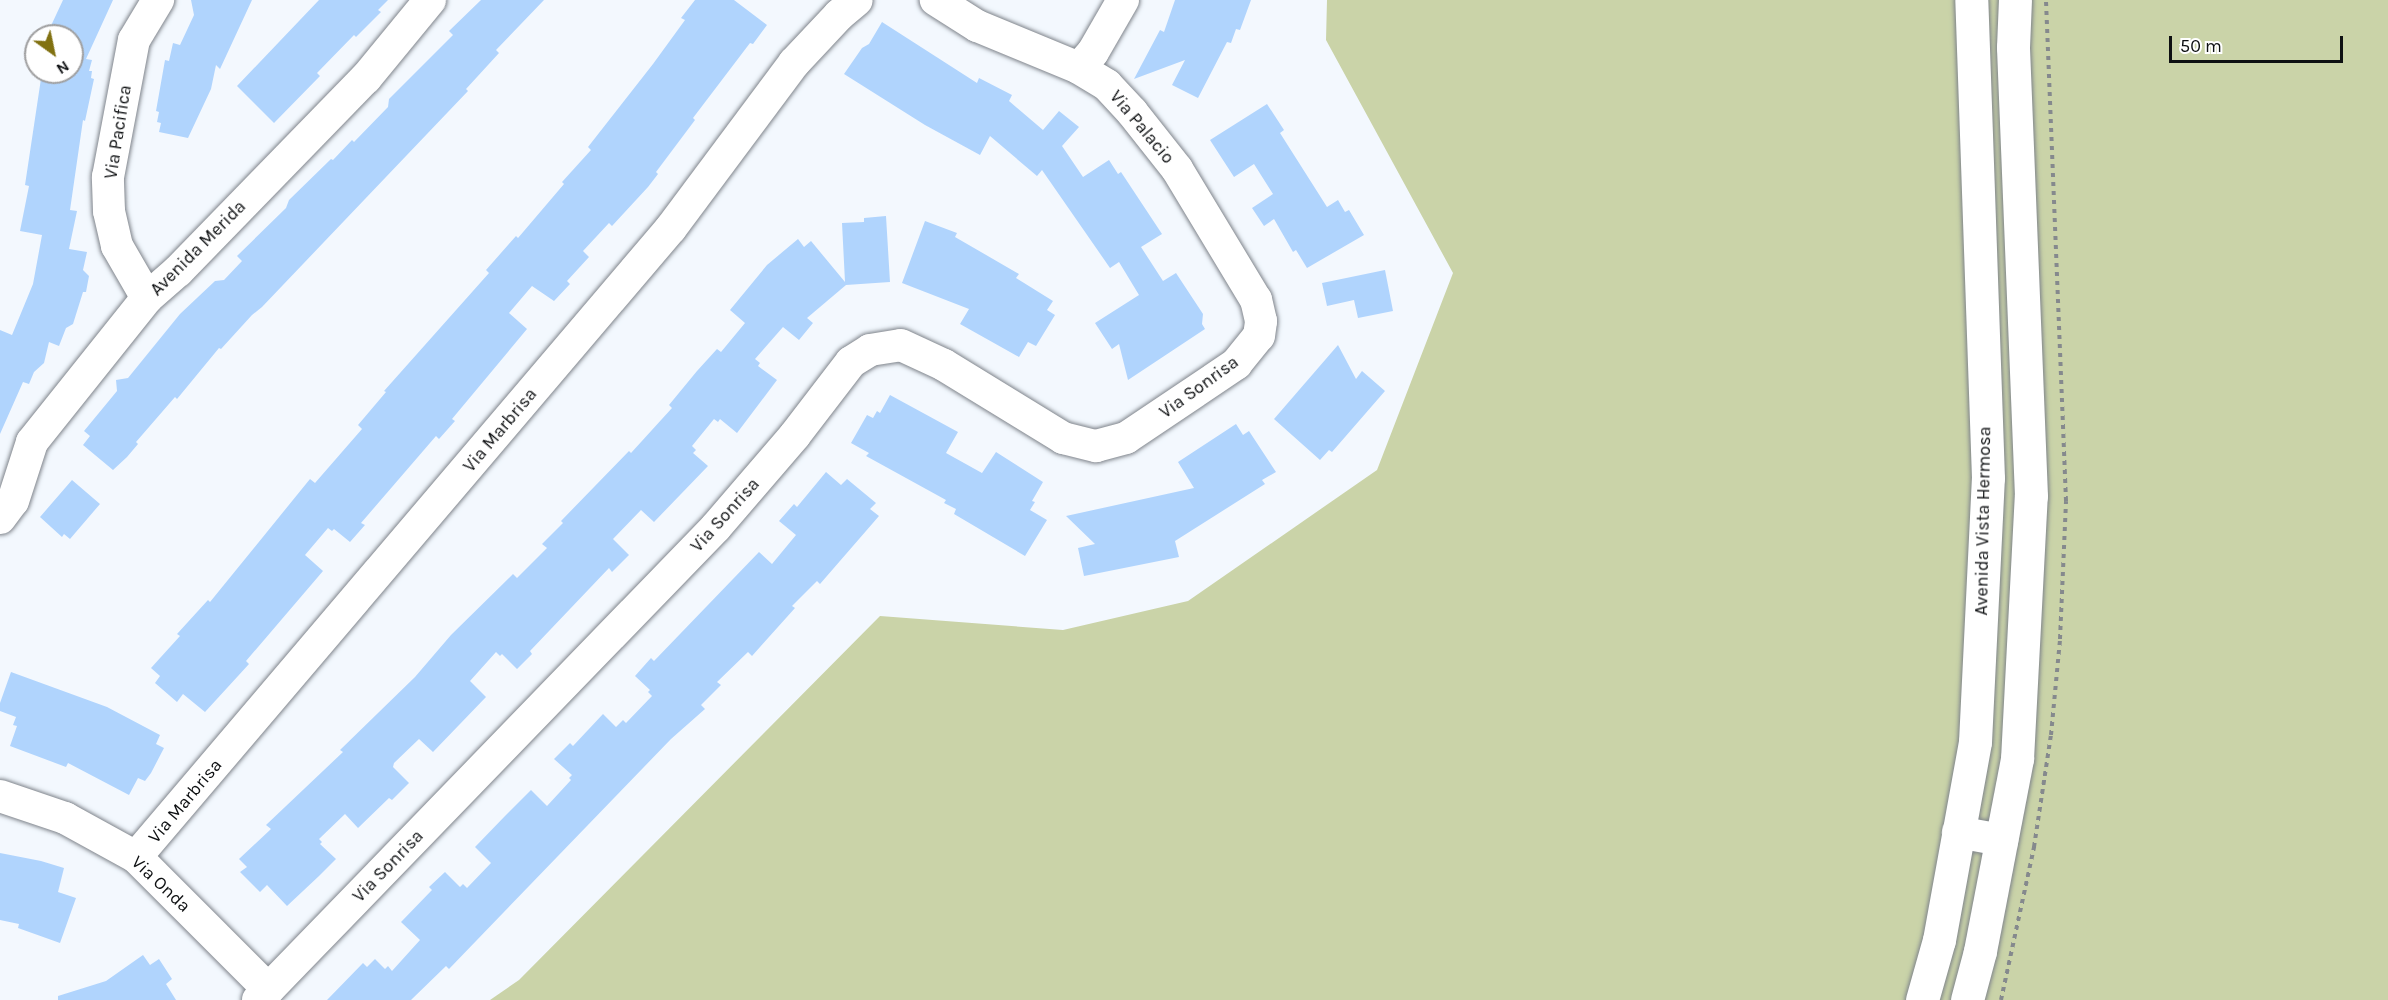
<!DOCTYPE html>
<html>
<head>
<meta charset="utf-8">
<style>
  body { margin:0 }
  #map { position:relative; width:2388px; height:1000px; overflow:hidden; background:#f3f8fe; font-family:Karla,sans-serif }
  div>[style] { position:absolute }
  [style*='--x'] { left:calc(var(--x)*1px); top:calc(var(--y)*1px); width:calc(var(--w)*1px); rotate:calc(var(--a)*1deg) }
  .green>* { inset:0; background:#cad3a8 }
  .building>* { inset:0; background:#b0d4fd }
  .path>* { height:4px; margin-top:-2px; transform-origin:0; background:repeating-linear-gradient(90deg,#85898d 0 4.5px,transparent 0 9px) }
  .roads { filter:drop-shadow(0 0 2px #7f848b) drop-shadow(0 0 2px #7f848b) }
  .minor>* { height:32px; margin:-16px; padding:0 16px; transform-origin:16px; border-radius:16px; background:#fff }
  .major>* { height:33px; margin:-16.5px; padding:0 16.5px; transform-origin:16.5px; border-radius:16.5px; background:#fff }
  span { translate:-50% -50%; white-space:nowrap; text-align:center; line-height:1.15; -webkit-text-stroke:6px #fff; paint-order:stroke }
  .street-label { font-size:18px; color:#0e1012 }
  .north { position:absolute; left:24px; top:24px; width:60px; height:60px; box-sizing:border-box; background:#fff; border:2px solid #9f9fa0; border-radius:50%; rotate:147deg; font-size:16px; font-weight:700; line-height:24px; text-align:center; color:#0e1012 }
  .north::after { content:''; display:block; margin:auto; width:21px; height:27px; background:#817111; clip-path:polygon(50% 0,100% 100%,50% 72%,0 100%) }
  .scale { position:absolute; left:2169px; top:36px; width:174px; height:27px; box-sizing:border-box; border:3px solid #0e1012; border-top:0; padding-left:8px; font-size:18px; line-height:21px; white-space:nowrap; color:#0e1012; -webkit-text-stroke:4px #fff; paint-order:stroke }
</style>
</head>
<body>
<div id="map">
  <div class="green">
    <div style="clip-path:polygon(1327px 0,2388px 0,2388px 1000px,490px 1000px,519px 980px,880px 616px,1063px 630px,1188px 601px,1377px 470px,1453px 273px,1326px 40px)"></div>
  </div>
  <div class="building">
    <div style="clip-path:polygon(63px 0,113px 0,86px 59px,92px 60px,89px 71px,92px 71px,91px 78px,94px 79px,85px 121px,83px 120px,70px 210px,77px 211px,69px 249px,87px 252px,83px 270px,89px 276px,86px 292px,83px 292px,73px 324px,66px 328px,59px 346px,49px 342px,44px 363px,34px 372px,29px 384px,23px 382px,0 434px,0 330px,12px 335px,33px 284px,42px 235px,20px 231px,29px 186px,25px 185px,42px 72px,72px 72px,72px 36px,63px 36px,49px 30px)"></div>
    <div style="clip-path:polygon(191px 0,252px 0,220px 69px,216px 65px,211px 89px,188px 138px,159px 132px,161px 123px,157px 122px,159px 112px,156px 111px,165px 60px,169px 61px,173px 43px,180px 45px,194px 15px)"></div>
    <div style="clip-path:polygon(319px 0,388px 0,378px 10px,381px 12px,356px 37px,354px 35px,317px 73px,320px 76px,274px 123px,237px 86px)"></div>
    <div style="clip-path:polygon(481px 0,544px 0,496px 50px,499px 53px,466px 89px,468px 91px,262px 307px,252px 315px,221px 349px,219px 348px,177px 399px,175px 397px,136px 442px,138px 444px,127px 457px,113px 470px,83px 445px,90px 436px,84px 431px,117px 391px,116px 380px,128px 378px,180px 314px,215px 281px,224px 280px,242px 261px,237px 256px,286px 208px,289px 200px,331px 159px,333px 160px,352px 140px,354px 142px,388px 107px,389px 99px,453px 35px,449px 31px)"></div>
    <div style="clip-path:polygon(695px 0,734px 0,767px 25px,753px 44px,750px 43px,693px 118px,695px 120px,656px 172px,658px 174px,648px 187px,612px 226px,609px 223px,583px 251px,589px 257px,567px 281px,570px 284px,554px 301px,532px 286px,509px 313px,527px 329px,452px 419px,455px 421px,439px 439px,436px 436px,361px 523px,365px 525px,350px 542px,334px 529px,332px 531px,328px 528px,305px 555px,323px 571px,246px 661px,249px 664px,205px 712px,183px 694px,177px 702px,155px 683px,160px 676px,151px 668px,180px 636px,177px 634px,208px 600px,210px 602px,310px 479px,315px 483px,362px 429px,358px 425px,386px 392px,384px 391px,489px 273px,486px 270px,516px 236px,518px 238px,564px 184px,562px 182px,591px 150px,588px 147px,653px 64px,685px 20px,681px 18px)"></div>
    <div style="clip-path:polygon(1175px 0,1251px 0,1240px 30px,1236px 29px,1231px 43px,1227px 42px,1198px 98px,1172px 85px,1185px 60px,1134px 79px,1160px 30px,1164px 32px)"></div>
    <div style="clip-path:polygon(882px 22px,977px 83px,979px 78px,1012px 95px,1009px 101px,1043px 130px,1059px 111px,1079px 127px,1062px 146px,1083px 177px,1109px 160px,1118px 174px,1121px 172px,1162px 234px,1141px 247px,1163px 281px,1176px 273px,1203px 314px,1202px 324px,1205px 329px,1128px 380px,1119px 344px,1112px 349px,1095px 323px,1139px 295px,1119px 262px,1110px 268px,1042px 170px,1037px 176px,990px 136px,980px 155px,925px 125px,844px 74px,862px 48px,869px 44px)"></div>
    <div style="clip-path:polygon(1267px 104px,1284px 130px,1280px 133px,1327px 207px,1338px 200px,1345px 212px,1349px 210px,1364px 235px,1307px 268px,1296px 250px,1293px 252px,1274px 219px,1264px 226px,1252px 208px,1273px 194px,1254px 164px,1234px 177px,1210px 140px)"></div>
    <div style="clip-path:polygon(886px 216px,890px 282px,846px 285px,807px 318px,813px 323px,799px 340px,783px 327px,755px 359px,760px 363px,758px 366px,777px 380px,737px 433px,720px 419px,718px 422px,714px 419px,692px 446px,696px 450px,693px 453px,708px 466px,654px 522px,641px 510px,613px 539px,629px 555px,612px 572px,609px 568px,530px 651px,532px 654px,517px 669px,502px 654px,500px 656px,496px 652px,470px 681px,486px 697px,433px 752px,419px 739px,394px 763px,393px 767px,409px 783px,392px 800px,389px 798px,358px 828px,345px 814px,319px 839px,322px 842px,320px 844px,336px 859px,319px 876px,287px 906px,267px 885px,260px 892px,240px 872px,247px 867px,239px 859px,271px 829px,266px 825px,343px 752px,340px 750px,415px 677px,451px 635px,513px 574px,517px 578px,547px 548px,542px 544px,563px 523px,561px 521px,629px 451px,631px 453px,672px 408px,669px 405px,697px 371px,717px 349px,721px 352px,745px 323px,730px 310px,767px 265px,798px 239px,804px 247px,811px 241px,845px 282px,842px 223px,864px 222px,864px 218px)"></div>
    <div style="clip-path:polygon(925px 221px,957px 233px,955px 237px,1019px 274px,1016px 278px,1053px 301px,1047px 310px,1055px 315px,1036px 346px,1028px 342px,1019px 357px,960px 324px,969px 309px,902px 283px)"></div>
    <div style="clip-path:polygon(1385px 270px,1393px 311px,1358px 318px,1354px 300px,1327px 306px,1322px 283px)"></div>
    <div style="clip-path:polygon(1338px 345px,1356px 379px,1362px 371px,1385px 391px,1332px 452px,1329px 450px,1320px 460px,1274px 419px)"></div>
    <div style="clip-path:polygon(890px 395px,958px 432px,946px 453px,982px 473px,996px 452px,1043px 482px,1032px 501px,1035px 502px,1030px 510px,1047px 520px,1025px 556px,954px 514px,956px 509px,944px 503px,946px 500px,866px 456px,869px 453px,851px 443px,867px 415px,873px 418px,877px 411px,880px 413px)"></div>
    <div style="clip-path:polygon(1236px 424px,1243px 435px,1249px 431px,1276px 472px,1262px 480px,1265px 484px,1175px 541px,1179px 557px,1084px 576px,1078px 548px,1095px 544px,1066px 516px,1194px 488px,1178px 462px)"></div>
    <div style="clip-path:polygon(826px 472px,841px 485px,847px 479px,876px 503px,870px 509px,879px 516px,820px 584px,817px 581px,792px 606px,795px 608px,752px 656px,748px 652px,717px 682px,721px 685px,701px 705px,705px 709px,671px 739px,449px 969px,446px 966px,411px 1000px,327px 1000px,363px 963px,367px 967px,375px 959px,385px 969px,388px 966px,392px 971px,420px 940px,401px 922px,432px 890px,429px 887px,445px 872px,460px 887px,463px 884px,467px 888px,491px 863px,475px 847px,506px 815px,531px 790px,547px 806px,571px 780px,569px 778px,572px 775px,554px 759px,570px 743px,573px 746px,603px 714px,616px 727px,623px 720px,626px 723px,652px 696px,648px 692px,650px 690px,635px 676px,651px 658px,654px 661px,759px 552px,772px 564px,796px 535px,779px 521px,794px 504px,797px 507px)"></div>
    <div style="clip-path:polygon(72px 480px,100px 504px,70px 539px,64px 534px,62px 537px,40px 517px)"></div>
    <div style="clip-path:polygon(11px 672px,107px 707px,160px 735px,156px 744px,164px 748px,151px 773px,145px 781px,138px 778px,129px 795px,68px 763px,66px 767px,10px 746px,17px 726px,13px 725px,16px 717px,0 711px,0 703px)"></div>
    <div style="clip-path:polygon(0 853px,41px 861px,64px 868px,58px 892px,76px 898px,60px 943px,18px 928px,19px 924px,0 920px)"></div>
    <div style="clip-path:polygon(143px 955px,150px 965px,159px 959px,172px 979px,166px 984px,176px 1000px,58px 1000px,58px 996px,106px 981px)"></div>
  </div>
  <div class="path">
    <div style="--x:2001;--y:1000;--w:157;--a:-77.8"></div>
    <div style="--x:2034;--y:847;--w:113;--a:-81.4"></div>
    <div style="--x:2051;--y:735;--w:96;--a:-84.6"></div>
    <div style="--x:2060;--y:639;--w:138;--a:-87.5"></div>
    <div style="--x:2066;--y:501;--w:501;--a:-92.29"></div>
  </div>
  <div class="roads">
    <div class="minor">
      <div style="--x:1079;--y:68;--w:21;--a:-49"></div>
      <div style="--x:1093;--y:52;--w:60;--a:-60"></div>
      <div style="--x:147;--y:298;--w:60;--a:-120"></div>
      <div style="--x:117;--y:246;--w:36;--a:-103"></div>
      <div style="--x:109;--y:211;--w:34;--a:-92"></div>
      <div style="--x:108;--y:177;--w:139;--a:-79.3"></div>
      <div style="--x:134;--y:40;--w:47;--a:-59"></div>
      <div style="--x:0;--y:518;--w:21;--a:-53"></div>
      <div style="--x:13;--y:501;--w:62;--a:-72.1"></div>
      <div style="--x:32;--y:442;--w:184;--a:-51.4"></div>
      <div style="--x:147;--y:298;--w:41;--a:-41.1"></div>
      <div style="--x:178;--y:271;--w:269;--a:-45.8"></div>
      <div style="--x:366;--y:78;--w:101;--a:-50.6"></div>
      <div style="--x:0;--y:796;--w:69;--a:18.7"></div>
      <div style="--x:65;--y:818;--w:81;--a:28.8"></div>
      <div style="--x:136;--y:857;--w:187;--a:45"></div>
      <div style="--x:1958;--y:832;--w:45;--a:10.3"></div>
      <div style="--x:136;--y:857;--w:826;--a:-49.62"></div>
      <div style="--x:671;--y:228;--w:206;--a:-53.3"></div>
      <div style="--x:794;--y:63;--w:66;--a:-46.8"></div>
      <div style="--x:839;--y:15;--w:23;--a:-40"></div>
      <div style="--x:258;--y:1000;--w:658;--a:-45.92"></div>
      <div style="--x:716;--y:527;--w:121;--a:-49.3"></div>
      <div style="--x:795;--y:435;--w:92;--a:-52.5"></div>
      <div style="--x:851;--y:362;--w:22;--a:-32"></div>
      <div style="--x:870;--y:350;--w:31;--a:-9"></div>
      <div style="--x:901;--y:345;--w:47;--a:24.9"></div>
      <div style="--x:944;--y:365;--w:140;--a:31.5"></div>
      <div style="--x:1063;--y:438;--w:34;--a:14"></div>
      <div style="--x:1096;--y:446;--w:31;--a:-15"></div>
      <div style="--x:1126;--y:438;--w:133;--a:-33.9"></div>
      <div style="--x:1236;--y:364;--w:36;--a:-51"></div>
      <div style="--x:1259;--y:336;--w:15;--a:-82"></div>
      <div style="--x:1261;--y:321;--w:22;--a:-103"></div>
      <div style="--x:1256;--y:300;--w:153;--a:-121.1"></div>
      <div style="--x:1177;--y:169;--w:73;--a:-128.3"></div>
      <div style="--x:1132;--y:112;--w:37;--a:-133"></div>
      <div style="--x:1107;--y:85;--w:33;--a:-149"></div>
      <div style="--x:1079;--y:68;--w:110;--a:-157.6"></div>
      <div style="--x:977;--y:26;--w:49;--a:-147.6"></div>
    </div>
    <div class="major">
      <div style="--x:1922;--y:1000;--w:62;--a:-74.2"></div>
      <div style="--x:1939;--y:940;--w:201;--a:-79.7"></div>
      <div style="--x:1975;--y:742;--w:264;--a:-87.2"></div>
      <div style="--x:1988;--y:478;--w:478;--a:-92"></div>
      <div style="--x:1967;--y:1000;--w:51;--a:-75.1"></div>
      <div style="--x:1980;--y:951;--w:196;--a:-79.1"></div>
      <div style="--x:2017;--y:759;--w:263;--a:-87"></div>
      <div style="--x:2031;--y:496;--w:449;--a:-92.3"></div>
      <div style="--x:2013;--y:47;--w:47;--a:-87.6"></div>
    </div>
  </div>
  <div class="street-label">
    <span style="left:1142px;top:127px;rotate:50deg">Via Palacio</span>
    <span style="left:118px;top:132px;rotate:-81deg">Via Pacifica</span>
    <span style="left:198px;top:248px;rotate:-45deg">Avenida Merida</span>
    <span style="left:1199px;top:387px;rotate:-36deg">Via Sonrisa</span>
    <span style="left:500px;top:430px;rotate:-50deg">Via Marbrisa</span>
    <span style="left:725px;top:515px;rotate:-48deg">Via Sonrisa</span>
    <span style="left:1983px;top:521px;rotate:-89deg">Avenida Vista Hermosa</span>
    <span style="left:185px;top:801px;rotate:-50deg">Via Marbrisa</span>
    <span style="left:388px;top:866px;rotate:-46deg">Via Sonrisa</span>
    <span style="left:161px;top:884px;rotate:43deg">Via Onda</span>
  </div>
  <div class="north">N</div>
  <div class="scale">50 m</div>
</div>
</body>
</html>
